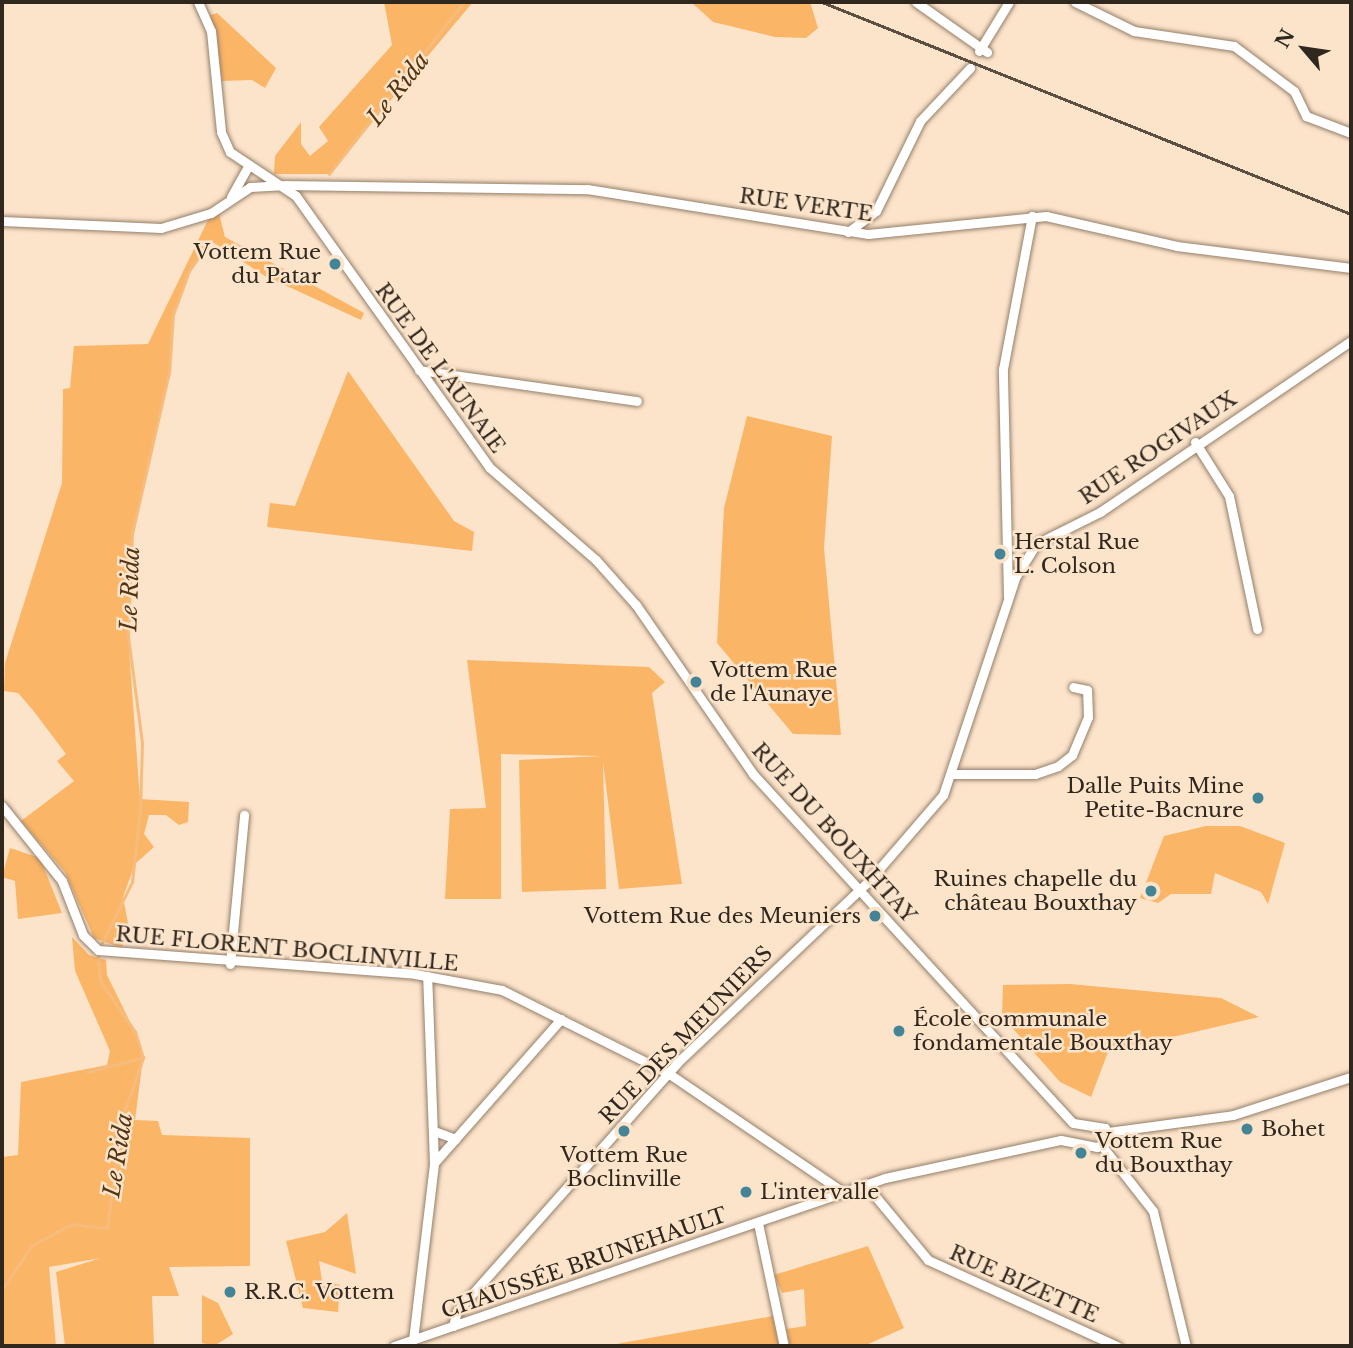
<!DOCTYPE html>
<html>
<head>
<meta charset="utf-8">
<style>
  body { margin:0 }
  #map { position:relative; width:1353px; height:1348px; overflow:hidden; background:#fce4cb; font-family:"Libre Baskerville",serif }
  div>[style] { position:absolute }
  [style*='--x'] { left:calc(var(--x)*1px); top:calc(var(--y)*1px); width:calc(var(--w)*1px); rotate:calc(var(--a)*1deg) }
  .green>* { inset:0; background:#fbb566 }
  .stream>* { height:2.5px; margin:-1.25px; padding:0 1.25px; transform-origin:1.25px; border-radius:1.25px; background:#f6bc7e }
  .roads { filter:drop-shadow(0 0 2px #957f69) drop-shadow(0 0 2px #957f69) }
  .minor>* { height:9px; margin:-4.5px; padding:0 4.5px; transform-origin:4.5px; border-radius:4.5px; background:#fff }
  .rail>* { height:2.5px; margin:-1.25px; padding:0 1.25px; transform-origin:1.25px; border-radius:1.25px; background:#5b4f42 }
  .dots>* { width:19px; height:19px; translate:-50% -50%; box-sizing:border-box; border:4px solid #fce4cb; border-radius:50% }
  span { translate:-50% -50%; white-space:nowrap; text-align:center; line-height:1.15; -webkit-text-stroke:5px #fce4cb; paint-order:stroke }
  .street-label { font-size:21px; color:#30271e }
  .poi-label { font-size:21px; color:#30271e }
  .right { translate:-100% -50%; text-align:right }
  .left { translate:0 -50%; text-align:left }
  .water-label { font-size:23px; color:#523513; font-style:italic }
  .frame { position:absolute; inset:0; border:4px solid #30271e; pointer-events:none }
  .north { position:absolute; left:1269px; top:14px; width:70px; height:70px; -webkit-text-stroke:5px #fce4cb; paint-order:stroke; rotate:299deg; font-size:19px; font-weight:700; line-height:28px; text-align:center; color:#30271e }
  .north::after { content:''; display:block; margin:auto; width:24px; height:32px; background:#30271e; clip-path:polygon(50% 0,100% 100%,50% 72%,0 100%) }
</style>
</head>
<body>
<div id="map">
  <div class="green">
    <div style="clip-path:polygon(384px 2px,473px 2px,329px 174px,274px 174px,275px 156px,301px 122px,301px 144px,310px 156px,328px 141px,319px 127px,392px 45px)"></div>
    <div style="clip-path:polygon(691px 2px,810px 2px,818px 28px,806px 38px,775px 37px,713px 22px)"></div>
    <div style="clip-path:polygon(217px 13px,276px 68px,265px 88px,252px 80px,222px 81px,210px 15px)"></div>
    <div style="clip-path:polygon(219px 213px,225px 237px,364px 313px,361px 320px,265px 276px,211px 241px,189px 271px,173px 315px,169px 373px,132px 534px,128px 635px,140px 799px,189px 802px,188px 822px,179px 825px,166px 815px,149px 815px,144px 834px,154px 847px,135px 864px,123px 897px,128px 923px,122px 948px,94px 938px,65px 872px,21px 821px,74px 781px,57px 761px,66px 754px,32px 709px,18px 693px,4px 691px,5px 663px,62px 483px,63px 389px,70px 388px,74px 346px,148px 344px,208px 220px)"></div>
    <div style="clip-path:polygon(348px 371px,454px 521px,474px 532px,472px 551px,267px 527px,270px 503px,295px 506px)"></div>
    <div style="clip-path:polygon(747px 416px,832px 436px,824px 548px,841px 735px,793px 734px,717px 643px,724px 508px)"></div>
    <div style="clip-path:polygon(467px 660px,649px 667px,665px 682px,652px 693px,682px 884px,619px 889px,603px 762px,606px 889px,522px 892px,519px 760px,602px 756px,501px 754px,501px 899px,445px 899px,450px 809px,486px 808px)"></div>
    <div style="clip-path:polygon(1206px 826px,1240px 826px,1285px 843px,1268px 904px,1261px 892px,1215px 873px,1211px 894px,1171px 894px,1158px 903px,1140px 898px,1164px 836px)"></div>
    <div style="clip-path:polygon(10px 848px,40px 858px,62px 913px,18px 919px,15px 881px,2px 877px)"></div>
    <div style="clip-path:polygon(72px 937px,89px 955px,106px 960px,107px 975px,135px 1032px,143px 1058px,135px 1120px,158px 1121px,162px 1135px,250px 1138px,250px 1266px,169px 1267px,179px 1296px,152px 1296px,154px 1346px,65px 1346px,56px 1272px,101px 1258px,49px 1267px,56px 1346px,2px 1346px,2px 1157px,18px 1155px,21px 1082px,107px 1065px,110px 1051px,75px 971px)"></div>
    <div style="clip-path:polygon(1070px 984px,1221px 998px,1259px 1017px,1108px 1052px,1091px 1097px,1060px 1082px,1002px 1016px,1003px 985px)"></div>
    <div style="clip-path:polygon(347px 1213px,356px 1274px,319px 1261px,322px 1281px,340px 1285px,338px 1312px,303px 1308px,286px 1241px,325px 1232px)"></div>
    <div style="clip-path:polygon(868px 1246px,904px 1328px,864px 1346px,790px 1346px,786px 1329px,806px 1326px,804px 1289px,782px 1293px,774px 1275px)"></div>
    <div style="clip-path:polygon(202px 1295px,218px 1303px,233px 1334px,214px 1346px,202px 1343px)"></div>
    <div style="clip-path:polygon(773px 1316px,779px 1346px,605px 1346px)"></div>
  </div>
  <div class="stream">
    <div style="--x:329;--y:174;--w:219;--a:-51.9"></div>
    <div style="--x:102;--y:943;--w:68;--a:-63.8"></div>
    <div style="--x:132;--y:882;--w:71;--a:-83.6"></div>
    <div style="--x:140;--y:811;--w:68;--a:-88.3"></div>
    <div style="--x:142;--y:743;--w:108;--a:-97.5"></div>
    <div style="--x:128;--y:636;--w:102;--a:-87.8"></div>
    <div style="--x:132;--y:534;--w:165;--a:-77.1"></div>
    <div style="--x:169;--y:373;--w:58;--a:-86.1"></div>
    <div style="--x:173;--y:315;--w:47;--a:-70"></div>
    <div style="--x:189;--y:271;--w:38;--a:-55"></div>
    <div style="--x:87;--y:1072;--w:56;--a:-14.5"></div>
    <div style="--x:2;--y:1290;--w:54;--a:-56.3"></div>
    <div style="--x:32;--y:1245;--w:45;--a:-27.7"></div>
    <div style="--x:72;--y:1224;--w:35;--a:7"></div>
    <div style="--x:107;--y:1228;--w:111;--a:-82.2"></div>
    <div style="--x:122;--y:1118;--w:64;--a:-70.7"></div>
    <div style="--x:143;--y:1058;--w:27;--a:-107"></div>
    <div style="--x:135;--y:1032;--w:62;--a:-124.5"></div>
    <div style="--x:100;--y:981;--w:24;--a:-95"></div>
  </div>
  <div class="roads">
    <div class="minor">
      <div style="--x:198;--y:2;--w:32;--a:66"></div>
      <div style="--x:211;--y:31;--w:101;--a:84.3"></div>
      <div style="--x:221;--y:132;--w:22;--a:66"></div>
      <div style="--x:230;--y:152;--w:79;--a:33.7"></div>
      <div style="--x:296;--y:196;--w:333;--a:54.5"></div>
      <div style="--x:489;--y:467;--w:142;--a:41"></div>
      <div style="--x:596;--y:560;--w:60;--a:48.4"></div>
      <div style="--x:636;--y:605;--w:206;--a:55.3"></div>
      <div style="--x:753;--y:774;--w:473;--a:47.5"></div>
      <div style="--x:916;--y:2;--w:87;--a:35.2"></div>
      <div style="--x:1075;--y:2;--w:66;--a:26.2"></div>
      <div style="--x:1134;--y:31;--w:101;--a:8.5"></div>
      <div style="--x:1234;--y:46;--w:75;--a:36.9"></div>
      <div style="--x:1294;--y:91;--w:28;--a:64"></div>
      <div style="--x:1306;--y:116;--w:48;--a:20.7"></div>
      <div style="--x:979;--y:51;--w:57;--a:-58.5"></div>
      <div style="--x:231;--y:197;--w:37;--a:-61"></div>
      <div style="--x:2;--y:221;--w:159;--a:2.5"></div>
      <div style="--x:161;--y:228;--w:52;--a:-16.7"></div>
      <div style="--x:211;--y:213;--w:47;--a:-33.7"></div>
      <div style="--x:250;--y:187;--w:36;--a:-3"></div>
      <div style="--x:286;--y:185;--w:301;--a:0.8"></div>
      <div style="--x:587;--y:189;--w:285;--a:9.1"></div>
      <div style="--x:868;--y:234;--w:179;--a:-5.8"></div>
      <div style="--x:1046;--y:216;--w:134;--a:12.9"></div>
      <div style="--x:1177;--y:246;--w:175;--a:7.2"></div>
      <div style="--x:848;--y:232;--w:35;--a:-37"></div>
      <div style="--x:876;--y:211;--w:100;--a:-63.9"></div>
      <div style="--x:920;--y:121;--w:73;--a:-46.7"></div>
      <div style="--x:419;--y:370;--w:220;--a:8.1"></div>
      <div style="--x:1195;--y:442;--w:64;--a:57.8"></div>
      <div style="--x:1229;--y:496;--w:136;--a:78.1"></div>
      <div style="--x:1008;--y:596;--w:227;--a:-91.3"></div>
      <div style="--x:1003;--y:369;--w:156;--a:-79.3"></div>
      <div style="--x:952;--y:774;--w:83;--a:0"></div>
      <div style="--x:1035;--y:774;--w:24;--a:-19"></div>
      <div style="--x:1058;--y:766;--w:18;--a:-38"></div>
      <div style="--x:1072;--y:755;--w:41;--a:-67.2"></div>
      <div style="--x:1088;--y:717;--w:27;--a:-92"></div>
      <div style="--x:1087;--y:690;--w:14;--a:-168"></div>
      <div style="--x:2;--y:806;--w:96;--a:51.3"></div>
      <div style="--x:62;--y:881;--w:58;--a:68.7"></div>
      <div style="--x:83;--y:935;--w:21;--a:45"></div>
      <div style="--x:98;--y:950;--w:318;--a:4.3"></div>
      <div style="--x:415;--y:974;--w:88;--a:10.4"></div>
      <div style="--x:502;--y:990;--w:186;--a:26.6"></div>
      <div style="--x:668;--y:1073;--w:212;--a:34.2"></div>
      <div style="--x:230;--y:964;--w:150;--a:-84.6"></div>
      <div style="--x:434;--y:1131;--w:23;--a:20"></div>
      <div style="--x:1108;--y:1132;--w:126;--a:-7.7"></div>
      <div style="--x:1233;--y:1115;--w:124;--a:-17.9"></div>
      <div style="--x:1102;--y:1146;--w:83;--a:51.9"></div>
      <div style="--x:1153;--y:1211;--w:139;--a:76.3"></div>
      <div style="--x:434;--y:1163;--w:192;--a:-48.6"></div>
      <div style="--x:866;--y:1185;--w:97;--a:50.4"></div>
      <div style="--x:928;--y:1260;--w:208;--a:24.5"></div>
      <div style="--x:758;--y:1223;--w:126;--a:78.1"></div>
      <div style="--x:453;--y:1326;--w:16;--a:-75"></div>
      <div style="--x:457;--y:1311;--w:332;--a:-48.4"></div>
      <div style="--x:677;--y:1063;--w:262;--a:-43.5"></div>
      <div style="--x:867;--y:883;--w:116;--a:-49.2"></div>
      <div style="--x:943;--y:795;--w:231;--a:-71.6"></div>
      <div style="--x:1016;--y:576;--w:38;--a:-58"></div>
      <div style="--x:1036;--y:544;--w:72;--a:-26.6"></div>
      <div style="--x:1100;--y:512;--w:304;--a:-34.3"></div>
      <div style="--x:413;--y:1340;--w:178;--a:-83.2"></div>
      <div style="--x:434;--y:1163;--w:187;--a:-92.1"></div>
      <div style="--x:394;--y:1346;--w:519;--a:-18.89"></div>
      <div style="--x:885;--y:1178;--w:180;--a:-12.2"></div>
      <div style="--x:1061;--y:1140;--w:37;--a:11"></div>
      <div style="--x:1097;--y:1147;--w:10;--a:-29"></div>
      <div style="--x:1106;--y:1142;--w:14;--a:-94"></div>
      <div style="--x:1105;--y:1128;--w:32;--a:-171"></div>
    </div>
  </div>
  <div class="rail">
    <div style="--x:822;--y:2;--w:570;--a:21.84"></div>
  </div>
  <div class="dots">
    <div style="left:335px;top:264px;background:#438496"></div>
    <div style="left:1000px;top:554px;background:#438496"></div>
    <div style="left:696px;top:682px;background:#438496"></div>
    <div style="left:1258px;top:798px;background:#438496"></div>
    <div style="left:1151px;top:891px;background:#438496"></div>
    <div style="left:875px;top:916px;background:#438496"></div>
    <div style="left:899px;top:1031px;background:#438496"></div>
    <div style="left:1247px;top:1129px;background:#438496"></div>
    <div style="left:624px;top:1131px;background:#438496"></div>
    <div style="left:1081px;top:1153px;background:#438496"></div>
    <div style="left:746px;top:1192px;background:#438496"></div>
    <div style="left:230px;top:1292px;background:#438496"></div>
  </div>
  <div class="street-label">
    <span style="left:806px;top:205px;rotate:8deg">RUE VERTE</span>
    <span style="left:440px;top:368px;rotate:54deg">RUE DE L'AUNAIE</span>
    <span style="left:1158px;top:448px;rotate:-34deg">RUE ROGIVAUX</span>
    <span style="left:834px;top:833px;rotate:48deg">RUE DU BOUXHTAY</span>
    <span style="left:287px;top:949px;rotate:5deg">RUE FLORENT BOCLINVILLE</span>
    <span style="left:686px;top:1035px;rotate:-46deg">RUE DES MEUNIERS</span>
    <span style="left:584px;top:1263px;rotate:-19deg">CHAUSSÉE BRUNEHAULT</span>
    <span style="left:1024px;top:1284px;rotate:24deg">RUE BIZETTE</span>
  </div>
  <div class="poi-label">
    <span class="right" style="left:321px;top:264px">Vottem Rue<br>du Patar</span>
    <span class="left" style="left:1014px;top:554px">Herstal Rue<br>L. Colson</span>
    <span class="left" style="left:710px;top:682px">Vottem Rue<br>de l'Aunaye</span>
    <span class="right" style="left:1244px;top:798px">Dalle Puits Mine<br>Petite-Bacnure</span>
    <span class="right" style="left:1137px;top:891px">Ruines chapelle du<br>château Bouxthay</span>
    <span class="right" style="left:861px;top:916px">Vottem Rue des Meuniers</span>
    <span class="left" style="left:913px;top:1031px">École communale<br>fondamentale Bouxthay</span>
    <span class="left" style="left:1261px;top:1129px">Bohet</span>
    <span class="left" style="left:1095px;top:1153px">Vottem Rue<br>du Bouxthay</span>
    <span style="left:624px;top:1167px">Vottem Rue<br>Boclinville</span>
    <span class="left" style="left:760px;top:1192px">L'intervalle</span>
    <span class="left" style="left:244px;top:1292px">R.R.C. Vottem</span>
  </div>
  <div class="water-label">
    <span style="left:398px;top:89px;rotate:-52deg">Le Rida</span>
    <span style="left:130px;top:589px;rotate:-88deg">Le Rida</span>
    <span style="left:118px;top:1155px;rotate:-81deg">Le Rida</span>
  </div>
  <div class="frame"></div>
  <div class="north">N</div>
</div>
</body>
</html>
